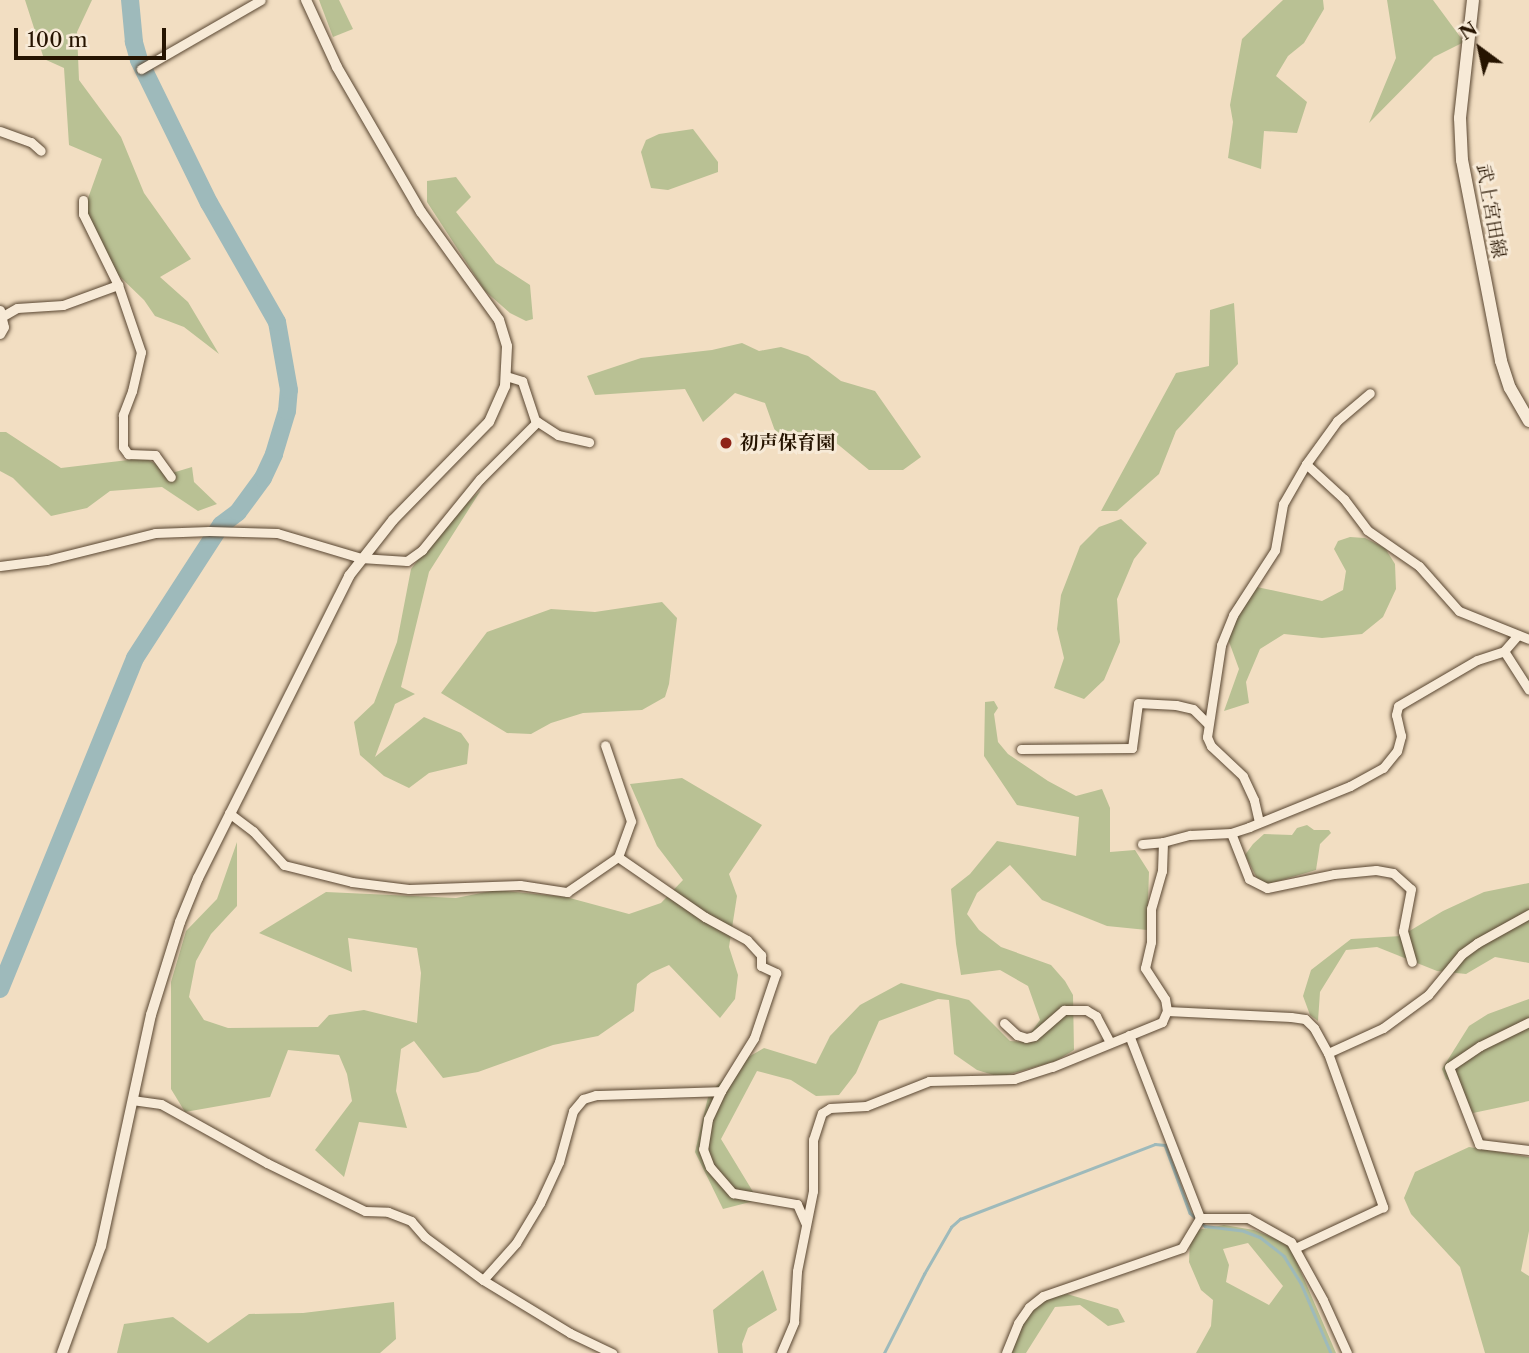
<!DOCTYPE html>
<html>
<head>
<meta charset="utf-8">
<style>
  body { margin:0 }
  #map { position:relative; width:1529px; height:1353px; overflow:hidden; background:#f2dec2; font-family:"Libre Caslon Text","Noto Serif JP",serif }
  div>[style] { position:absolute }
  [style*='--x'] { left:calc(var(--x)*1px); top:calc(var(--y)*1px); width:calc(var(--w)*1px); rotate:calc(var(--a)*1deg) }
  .green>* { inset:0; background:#b9c194 }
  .stream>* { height:2.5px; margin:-1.25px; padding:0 1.25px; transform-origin:1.25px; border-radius:1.25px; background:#9ebabb }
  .river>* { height:18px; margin:-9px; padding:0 9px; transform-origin:9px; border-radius:9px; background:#9ebabb }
  .roads { filter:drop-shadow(0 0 2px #594631) drop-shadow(0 0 2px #594631) }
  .minor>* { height:9px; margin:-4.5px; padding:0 4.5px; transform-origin:4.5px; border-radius:4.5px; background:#f7ead7 }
  .tertiary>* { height:10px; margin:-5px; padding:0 5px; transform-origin:5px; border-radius:5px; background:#f7ead7 }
  .secondary>* { height:12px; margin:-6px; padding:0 6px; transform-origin:6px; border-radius:6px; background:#f7ead7 }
  .dots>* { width:19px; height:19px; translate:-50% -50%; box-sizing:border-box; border:4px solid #f7ead7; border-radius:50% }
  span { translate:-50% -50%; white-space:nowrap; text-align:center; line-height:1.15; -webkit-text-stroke:6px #f7ead7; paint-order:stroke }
  .street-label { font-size:19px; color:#261401 }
  .poi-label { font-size:19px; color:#261401; font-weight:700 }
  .left { translate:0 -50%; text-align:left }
  .north { position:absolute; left:1445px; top:14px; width:70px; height:70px; -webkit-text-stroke:5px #f7ead7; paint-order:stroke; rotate:327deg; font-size:19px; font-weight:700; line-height:28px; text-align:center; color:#261401 }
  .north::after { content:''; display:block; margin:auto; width:24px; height:32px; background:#261401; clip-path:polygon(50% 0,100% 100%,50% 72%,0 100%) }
  .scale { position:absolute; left:14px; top:28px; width:152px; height:32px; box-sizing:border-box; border:4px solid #261401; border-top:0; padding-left:9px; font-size:21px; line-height:24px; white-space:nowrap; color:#261401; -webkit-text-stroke:5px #f7ead7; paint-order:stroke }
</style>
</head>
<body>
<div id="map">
  <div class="green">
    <div style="clip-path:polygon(25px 0,92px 0,77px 32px,79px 80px,121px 137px,144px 193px,191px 259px,160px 277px,188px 302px,219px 354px,184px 327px,155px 316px,144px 300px,115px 272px,81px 218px,102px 159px,69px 145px,64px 68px,44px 59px)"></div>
    <div style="clip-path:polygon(319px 0,339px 0,353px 29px,333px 37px)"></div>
    <div style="clip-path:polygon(1283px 0,1323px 0,1324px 9px,1304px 43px,1288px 56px,1276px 76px,1307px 102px,1297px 133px,1264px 131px,1261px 169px,1228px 158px,1233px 122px,1230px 105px,1242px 39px)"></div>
    <div style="clip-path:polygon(1387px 0,1433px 0,1464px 42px,1434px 57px,1369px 123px,1396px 58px)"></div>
    <div style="clip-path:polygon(693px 129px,718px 162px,718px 172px,668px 190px,651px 188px,641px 152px,646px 140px,659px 134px)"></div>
    <div style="clip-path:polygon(456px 177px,471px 197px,456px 212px,496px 263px,530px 285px,533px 319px,526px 321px,510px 313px,485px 291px,427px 202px,427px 181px)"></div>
    <div style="clip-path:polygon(1234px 303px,1238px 364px,1176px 431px,1159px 474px,1117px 511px,1101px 511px,1176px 373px,1209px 366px,1210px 310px)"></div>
    <div style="clip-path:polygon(742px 343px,759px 351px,781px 347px,808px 356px,841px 381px,875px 391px,921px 457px,903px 470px,869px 470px,835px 442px,780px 445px,765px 403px,735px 393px,703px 422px,685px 389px,595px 395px,587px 376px,641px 358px,712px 350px)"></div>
    <div style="clip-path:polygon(0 432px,6px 432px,61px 468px,145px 458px,172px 473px,192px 467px,194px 482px,217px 504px,198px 511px,162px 487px,110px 491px,87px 508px,51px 516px,13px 478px,0 471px)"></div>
    <div style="clip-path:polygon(481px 490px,429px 572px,401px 687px,415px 694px,395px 704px,375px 757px,424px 717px,461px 733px,469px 744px,467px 764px,429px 773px,409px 788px,384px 776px,360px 755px,354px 722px,374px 703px,397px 642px,411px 569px,447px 522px)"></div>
    <div style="clip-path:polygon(1121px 519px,1147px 543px,1134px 559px,1117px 599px,1120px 642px,1104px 680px,1084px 699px,1054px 688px,1064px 658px,1057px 629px,1061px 595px,1080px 546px,1099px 527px)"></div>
    <div style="clip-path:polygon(1350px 537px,1365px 538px,1385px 548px,1395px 564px,1396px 589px,1383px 617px,1362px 634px,1322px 638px,1284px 634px,1260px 649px,1246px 682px,1249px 703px,1224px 711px,1239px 669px,1228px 639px,1235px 603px,1252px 586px,1322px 601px,1343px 590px,1346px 571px,1334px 549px,1338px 541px)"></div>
    <div style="clip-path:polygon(662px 602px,677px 618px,669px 684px,665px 697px,642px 710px,583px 713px,551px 723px,531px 734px,507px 733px,441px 693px,487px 632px,551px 609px,595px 612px)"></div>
    <div style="clip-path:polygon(994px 701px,998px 708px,994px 714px,998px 742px,1008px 754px,1048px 781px,1076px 796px,1102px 789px,1110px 808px,1110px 852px,1135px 850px,1149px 872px,1147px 930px,1107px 926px,1042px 900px,1010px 865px,977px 893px,967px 914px,979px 930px,1001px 947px,1051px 965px,1065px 981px,1073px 995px,1074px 1050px,1056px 1061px,1000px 1077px,977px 1070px,954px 1054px,949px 1000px,938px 999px,879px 1021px,856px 1073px,839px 1095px,816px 1096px,791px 1080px,757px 1071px,721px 1139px,758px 1200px,723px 1209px,695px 1152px,709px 1093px,745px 1059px,764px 1048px,816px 1064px,830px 1036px,860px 1005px,901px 983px,969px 1000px,1010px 1041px,1024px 1042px,1040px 1020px,1028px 986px,1000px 970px,961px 975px,956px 944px,951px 889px,970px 874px,997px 841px,1076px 856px,1079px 817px,1017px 805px,984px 756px,985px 702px)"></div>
    <div style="clip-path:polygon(682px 778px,762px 825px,729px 874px,737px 896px,729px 947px,738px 975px,735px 999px,720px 1018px,669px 965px,651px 973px,637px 984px,634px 1011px,598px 1036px,553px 1045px,478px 1072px,443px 1078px,414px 1041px,401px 1049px,396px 1091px,407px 1128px,359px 1122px,344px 1177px,315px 1150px,352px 1101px,347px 1074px,339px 1055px,288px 1050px,270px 1097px,185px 1112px,171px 1089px,171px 982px,186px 931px,217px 899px,237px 842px,237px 906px,211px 934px,196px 961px,189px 997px,204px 1020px,228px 1028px,318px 1027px,329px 1015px,364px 1010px,417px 1023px,421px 973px,417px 948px,348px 938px,352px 972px,259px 933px,326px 892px,456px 898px,496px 890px,566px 897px,629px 914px,661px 903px,683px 880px,657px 846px,630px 784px)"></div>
    <div style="clip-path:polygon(1307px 825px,1314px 830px,1329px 830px,1331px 833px,1320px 844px,1316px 870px,1261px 886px,1245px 855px,1253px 844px,1264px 834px,1292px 835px,1297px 828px)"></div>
    <div style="clip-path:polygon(1529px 883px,1529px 963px,1495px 957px,1466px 974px,1437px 971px,1377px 947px,1346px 950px,1320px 992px,1318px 1021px,1310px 1015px,1303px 996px,1311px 970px,1351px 939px,1401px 936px,1443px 911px,1484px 892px)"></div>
    <div style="clip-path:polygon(1529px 999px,1529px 1101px,1473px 1113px,1462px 1091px,1446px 1079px,1442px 1069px,1469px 1026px,1488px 1014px)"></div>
    <div style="clip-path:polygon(1469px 1147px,1529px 1157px,1529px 1231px,1521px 1271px,1529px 1276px,1529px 1353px,1485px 1353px,1460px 1267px,1411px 1214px,1404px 1198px,1415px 1172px)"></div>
    <div style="clip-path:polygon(evenodd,1224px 1225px,1254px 1230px,1289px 1244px,1336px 1353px,1196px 1353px,1211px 1326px,1213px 1300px,1201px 1290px,1189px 1262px,1190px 1240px,1197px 1230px,1224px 1225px,1248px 1243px,1283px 1286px,1269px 1305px,1226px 1282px,1229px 1265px,1223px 1249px,1248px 1243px)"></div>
    <div style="clip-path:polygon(763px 1270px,777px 1310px,748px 1328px,742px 1344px,743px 1353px,718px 1353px,713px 1310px)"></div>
    <div style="clip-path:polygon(1067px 1294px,1118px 1309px,1125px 1322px,1108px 1326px,1080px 1305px,1055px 1307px,1026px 1353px,1011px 1353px,1021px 1326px,1033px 1308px,1047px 1297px)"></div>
    <div style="clip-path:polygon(394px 1302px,396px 1339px,380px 1353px,117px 1353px,124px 1324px,173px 1317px,208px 1343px,249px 1314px,303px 1313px)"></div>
  </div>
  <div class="stream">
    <div style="--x:884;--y:1353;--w:89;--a:-63.1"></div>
    <div style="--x:924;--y:1274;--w:54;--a:-60.1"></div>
    <div style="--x:951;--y:1227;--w:12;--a:-42"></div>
    <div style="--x:960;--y:1219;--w:209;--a:-21"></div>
    <div style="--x:1155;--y:1144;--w:10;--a:6"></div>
    <div style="--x:1165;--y:1145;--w:72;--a:69.8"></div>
    <div style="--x:1190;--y:1213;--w:20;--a:41"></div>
    <div style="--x:1205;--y:1226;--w:39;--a:7"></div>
    <div style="--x:1244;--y:1231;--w:17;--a:21"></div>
    <div style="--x:1260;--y:1237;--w:31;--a:38"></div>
    <div style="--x:1284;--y:1256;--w:32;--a:58"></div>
    <div style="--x:1301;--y:1283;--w:76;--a:66.8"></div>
  </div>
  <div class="river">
    <div style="--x:0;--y:989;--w:357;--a:-67.8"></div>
    <div style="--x:135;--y:658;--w:158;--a:-57.1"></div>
    <div style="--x:221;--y:525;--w:21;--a:-37"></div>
    <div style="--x:238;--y:512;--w:42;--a:-53.7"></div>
    <div style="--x:263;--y:478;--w:26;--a:-65"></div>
    <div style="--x:274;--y:454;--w:45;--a:-73.2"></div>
    <div style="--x:287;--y:411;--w:21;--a:-85"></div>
    <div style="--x:289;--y:390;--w:69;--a:-100"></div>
    <div style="--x:277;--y:322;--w:137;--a:-119.7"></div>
    <div style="--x:209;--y:203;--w:159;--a:-116.1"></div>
    <div style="--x:139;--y:60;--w:19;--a:-106"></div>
    <div style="--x:134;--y:42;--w:42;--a:-95.4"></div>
  </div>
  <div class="roads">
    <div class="minor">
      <div style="--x:141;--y:69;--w:138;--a:-29.9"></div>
      <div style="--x:0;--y:131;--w:33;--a:20"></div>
      <div style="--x:31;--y:142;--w:13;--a:42"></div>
      <div style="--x:83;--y:200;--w:14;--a:90"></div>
      <div style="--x:83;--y:214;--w:79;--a:63.8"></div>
      <div style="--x:0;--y:310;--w:17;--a:77"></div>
      <div style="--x:4;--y:327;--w:8;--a:120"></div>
      <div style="--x:3;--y:316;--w:16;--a:-30"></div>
      <div style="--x:17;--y:308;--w:46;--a:-3.7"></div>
      <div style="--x:63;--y:305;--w:59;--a:-20"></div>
      <div style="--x:118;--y:285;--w:71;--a:71.1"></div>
      <div style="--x:141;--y:352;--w:40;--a:103"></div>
      <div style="--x:132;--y:391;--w:26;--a:111"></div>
      <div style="--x:123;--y:415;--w:32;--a:90"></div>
      <div style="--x:123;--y:447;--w:9;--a:54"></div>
      <div style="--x:128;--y:454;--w:27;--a:2"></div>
      <div style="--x:155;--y:455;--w:27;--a:54"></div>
      <div style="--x:506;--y:376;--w:17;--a:17"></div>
      <div style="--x:522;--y:381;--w:41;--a:71.6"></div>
      <div style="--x:535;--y:420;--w:27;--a:33"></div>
      <div style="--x:558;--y:435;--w:32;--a:13"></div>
      <div style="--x:1306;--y:464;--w:52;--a:42.6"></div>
      <div style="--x:1344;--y:499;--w:39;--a:53"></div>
      <div style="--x:1367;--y:530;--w:63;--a:34.7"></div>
      <div style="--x:1419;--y:566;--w:60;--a:48.4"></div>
      <div style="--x:1459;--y:611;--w:75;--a:21.8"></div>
      <div style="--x:0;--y:566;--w:47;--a:-7.3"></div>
      <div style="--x:47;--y:560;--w:111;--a:-14"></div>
      <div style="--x:155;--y:533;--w:54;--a:-2.1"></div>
      <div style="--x:209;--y:531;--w:68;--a:1.7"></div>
      <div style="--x:277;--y:533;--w:88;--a:16.6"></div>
      <div style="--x:361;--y:558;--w:46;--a:3.7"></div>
      <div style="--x:407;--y:561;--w:19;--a:-36"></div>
      <div style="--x:422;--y:550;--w:92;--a:-50.8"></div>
      <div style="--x:480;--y:479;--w:81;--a:-45"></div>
      <div style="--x:1504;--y:651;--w:46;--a:57.3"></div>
      <div style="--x:1021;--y:749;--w:111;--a:-0.5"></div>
      <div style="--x:1132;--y:748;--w:45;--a:-82.4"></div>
      <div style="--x:1138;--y:703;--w:38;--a:3"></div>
      <div style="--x:1176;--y:705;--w:17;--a:13"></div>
      <div style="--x:1193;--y:709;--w:20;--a:45"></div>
      <div style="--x:229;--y:813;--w:30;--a:37"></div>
      <div style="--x:253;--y:831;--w:46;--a:47.6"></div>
      <div style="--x:284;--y:865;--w:70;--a:14"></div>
      <div style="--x:352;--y:882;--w:57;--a:7"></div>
      <div style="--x:409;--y:889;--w:111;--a:-2.1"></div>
      <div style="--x:520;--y:885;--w:48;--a:8.5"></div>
      <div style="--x:567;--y:892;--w:62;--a:-34.5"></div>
      <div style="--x:618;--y:857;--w:38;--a:-70"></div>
      <div style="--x:631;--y:821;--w:80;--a:-108.9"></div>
      <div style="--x:1259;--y:822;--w:23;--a:-103"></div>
      <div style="--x:1254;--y:800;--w:26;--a:-115"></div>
      <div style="--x:1243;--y:776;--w:44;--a:-136.8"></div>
      <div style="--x:1211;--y:746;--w:10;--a:-114"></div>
      <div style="--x:1207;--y:737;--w:93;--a:-81.3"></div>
      <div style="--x:1221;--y:645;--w:32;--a:-68"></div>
      <div style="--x:1233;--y:615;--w:77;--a:-57.1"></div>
      <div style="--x:1275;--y:550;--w:47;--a:-80.1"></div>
      <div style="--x:1283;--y:504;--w:46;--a:-60.1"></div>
      <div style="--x:1306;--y:464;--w:53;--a:-54.2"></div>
      <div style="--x:1337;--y:421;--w:43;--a:-40.3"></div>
      <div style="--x:1231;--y:833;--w:49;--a:68.6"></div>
      <div style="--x:1249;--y:879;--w:20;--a:27"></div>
      <div style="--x:1267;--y:888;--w:68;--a:-11.8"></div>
      <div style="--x:1334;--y:874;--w:42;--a:-5.4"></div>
      <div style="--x:1376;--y:870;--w:17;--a:10"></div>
      <div style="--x:1393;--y:873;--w:24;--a:42"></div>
      <div style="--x:1411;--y:889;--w:43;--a:100.8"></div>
      <div style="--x:1403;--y:931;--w:32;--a:74"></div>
      <div style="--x:1142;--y:844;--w:21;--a:-5"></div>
      <div style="--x:618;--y:857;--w:106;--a:34.6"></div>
      <div style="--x:705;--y:917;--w:48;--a:28.7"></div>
      <div style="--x:747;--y:940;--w:21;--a:47"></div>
      <div style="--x:761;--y:955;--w:11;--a:90"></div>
      <div style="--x:761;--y:966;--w:17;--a:25"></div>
      <div style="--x:776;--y:973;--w:69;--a:108.7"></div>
      <div style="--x:754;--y:1038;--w:62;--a:121.9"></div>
      <div style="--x:721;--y:1091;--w:31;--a:115"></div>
      <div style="--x:708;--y:1119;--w:30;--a:99"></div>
      <div style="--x:703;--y:1149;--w:19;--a:69"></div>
      <div style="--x:710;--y:1167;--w:35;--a:49"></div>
      <div style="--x:733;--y:1193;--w:65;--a:9.8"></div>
      <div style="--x:797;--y:1204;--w:22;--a:66"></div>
      <div style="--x:1167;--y:1011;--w:124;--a:2.8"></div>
      <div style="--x:1291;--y:1017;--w:14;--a:8"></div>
      <div style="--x:1305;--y:1019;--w:13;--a:45"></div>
      <div style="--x:1314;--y:1028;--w:29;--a:61"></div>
      <div style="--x:1328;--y:1053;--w:164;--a:70.3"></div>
      <div style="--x:1383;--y:1207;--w:97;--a:155"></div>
      <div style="--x:1529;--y:1022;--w:55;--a:153.9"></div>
      <div style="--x:1480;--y:1046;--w:37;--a:146"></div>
      <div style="--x:1449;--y:1067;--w:83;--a:68.7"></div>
      <div style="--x:1479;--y:1144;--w:50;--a:6.8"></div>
      <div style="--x:1004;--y:1023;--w:18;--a:43"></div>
      <div style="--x:1017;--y:1035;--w:9;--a:18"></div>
      <div style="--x:1026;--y:1038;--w:8;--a:-14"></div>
      <div style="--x:1034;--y:1036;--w:40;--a:-41"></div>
      <div style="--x:1064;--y:1010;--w:22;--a:0"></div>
      <div style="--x:1086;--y:1010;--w:12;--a:31"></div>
      <div style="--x:1096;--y:1016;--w:30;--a:62"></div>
      <div style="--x:1129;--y:1035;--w:196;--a:68.8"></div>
      <div style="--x:1328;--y:1053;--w:60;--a:-24.4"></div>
      <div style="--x:1383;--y:1028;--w:56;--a:-36.3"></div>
      <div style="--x:1428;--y:995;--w:53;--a:-50.3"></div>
      <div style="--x:1462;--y:954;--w:19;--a:-36"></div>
      <div style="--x:1477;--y:943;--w:60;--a:-29.1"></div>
      <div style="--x:132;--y:1100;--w:29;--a:8"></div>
      <div style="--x:161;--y:1104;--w:121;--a:29.1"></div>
      <div style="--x:267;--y:1163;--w:109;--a:26.1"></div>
      <div style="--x:365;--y:1211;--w:23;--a:2"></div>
      <div style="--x:388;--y:1212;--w:25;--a:21"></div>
      <div style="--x:411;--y:1221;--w:21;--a:49"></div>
      <div style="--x:425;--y:1237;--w:72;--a:36.6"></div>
      <div style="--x:483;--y:1280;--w:102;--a:31.3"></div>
      <div style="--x:570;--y:1333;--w:47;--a:25.5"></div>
      <div style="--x:1200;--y:1218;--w:48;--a:0"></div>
      <div style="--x:1248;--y:1218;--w:49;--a:29.2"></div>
      <div style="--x:1291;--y:1242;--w:66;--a:61.1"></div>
      <div style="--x:1323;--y:1300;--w:58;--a:65.6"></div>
      <div style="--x:483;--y:1280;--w:50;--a:-48.3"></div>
      <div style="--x:516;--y:1243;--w:47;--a:-59"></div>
      <div style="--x:540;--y:1203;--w:45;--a:-65.1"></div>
      <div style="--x:559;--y:1162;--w:53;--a:-74.6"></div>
      <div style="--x:573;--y:1111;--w:16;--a:-50"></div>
      <div style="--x:583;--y:1099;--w:14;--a:-17"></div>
      <div style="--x:596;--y:1095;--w:125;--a:-1.8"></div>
      <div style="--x:781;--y:1353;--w:34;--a:-67"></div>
      <div style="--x:794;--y:1322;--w:51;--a:-86.6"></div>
      <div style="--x:797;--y:1271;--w:82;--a:-78.7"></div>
      <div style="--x:813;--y:1191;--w:51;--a:-90"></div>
      <div style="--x:813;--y:1140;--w:28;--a:-72"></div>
      <div style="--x:822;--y:1113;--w:9;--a:-32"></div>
      <div style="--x:830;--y:1108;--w:36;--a:-3"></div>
      <div style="--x:866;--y:1106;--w:68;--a:-21.6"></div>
      <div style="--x:929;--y:1081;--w:85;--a:-1.3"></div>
      <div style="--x:1014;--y:1079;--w:40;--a:-18"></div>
      <div style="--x:1052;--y:1067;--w:119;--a:-22.2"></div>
      <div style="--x:1162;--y:1022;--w:12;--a:-66"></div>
      <div style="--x:1167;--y:1011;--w:12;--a:-99"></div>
      <div style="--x:1165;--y:999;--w:37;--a:-123"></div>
      <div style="--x:1145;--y:968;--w:27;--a:-77"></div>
      <div style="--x:1151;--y:942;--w:33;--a:-90"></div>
      <div style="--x:1151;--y:909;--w:40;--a:-74"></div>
      <div style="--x:1162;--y:871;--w:29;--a:-88"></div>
      <div style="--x:1163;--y:842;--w:28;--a:-15"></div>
      <div style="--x:1190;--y:835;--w:41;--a:-2.8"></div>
      <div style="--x:1231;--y:833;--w:19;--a:-18"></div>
      <div style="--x:1249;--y:827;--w:109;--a:-22.1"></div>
      <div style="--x:1350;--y:786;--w:38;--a:-29"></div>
      <div style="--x:1383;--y:768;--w:22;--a:-51"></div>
      <div style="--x:1397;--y:751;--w:16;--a:-75"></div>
      <div style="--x:1401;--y:736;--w:22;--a:-103"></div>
      <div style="--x:1396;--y:715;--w:9;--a:-77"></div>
      <div style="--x:1398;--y:706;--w:91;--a:-30.2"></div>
      <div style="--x:1477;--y:660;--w:28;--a:-18"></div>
      <div style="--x:1504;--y:651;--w:21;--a:-49"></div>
      <div style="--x:1006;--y:1353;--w:32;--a:-68"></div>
      <div style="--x:1018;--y:1323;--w:19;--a:-55"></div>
      <div style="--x:1029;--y:1307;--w:18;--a:-38"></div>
      <div style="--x:1043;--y:1296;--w:147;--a:-19.1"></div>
      <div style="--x:1182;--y:1248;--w:35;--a:-59"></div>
    </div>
    <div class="tertiary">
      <div style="--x:62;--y:1353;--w:114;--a:-70"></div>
      <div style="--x:101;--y:1246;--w:236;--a:-77.8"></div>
      <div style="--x:151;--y:1015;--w:97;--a:-72.7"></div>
      <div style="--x:180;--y:922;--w:48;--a:-67.8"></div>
      <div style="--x:198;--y:878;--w:338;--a:-63.4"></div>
      <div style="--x:349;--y:576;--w:71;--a:-51.8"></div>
      <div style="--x:393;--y:520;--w:137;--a:-45.6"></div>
      <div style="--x:489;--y:422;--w:39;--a:-66"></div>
      <div style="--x:505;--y:386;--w:40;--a:-87.1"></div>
      <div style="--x:507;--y:346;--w:27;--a:-107"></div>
      <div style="--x:499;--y:320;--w:133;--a:-125.8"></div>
      <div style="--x:421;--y:212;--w:168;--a:-120.1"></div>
      <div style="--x:337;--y:67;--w:74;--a:-114.8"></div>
    </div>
    <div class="secondary">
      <div style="--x:1473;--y:0;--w:119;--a:96.3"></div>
      <div style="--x:1460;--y:118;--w:42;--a:87.3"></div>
      <div style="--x:1462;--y:160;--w:205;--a:79"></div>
      <div style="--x:1501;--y:361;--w:28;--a:72"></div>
      <div style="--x:1510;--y:388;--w:38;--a:60"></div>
    </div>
  </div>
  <div class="dots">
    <div style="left:726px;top:443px;background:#8f2418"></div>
  </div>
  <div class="street-label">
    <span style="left:1491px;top:211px;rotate:80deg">武上宮田線</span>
  </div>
  <div class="poi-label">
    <span class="left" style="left:740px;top:443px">初声保育園</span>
  </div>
  <div class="north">N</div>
  <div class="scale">100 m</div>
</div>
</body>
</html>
